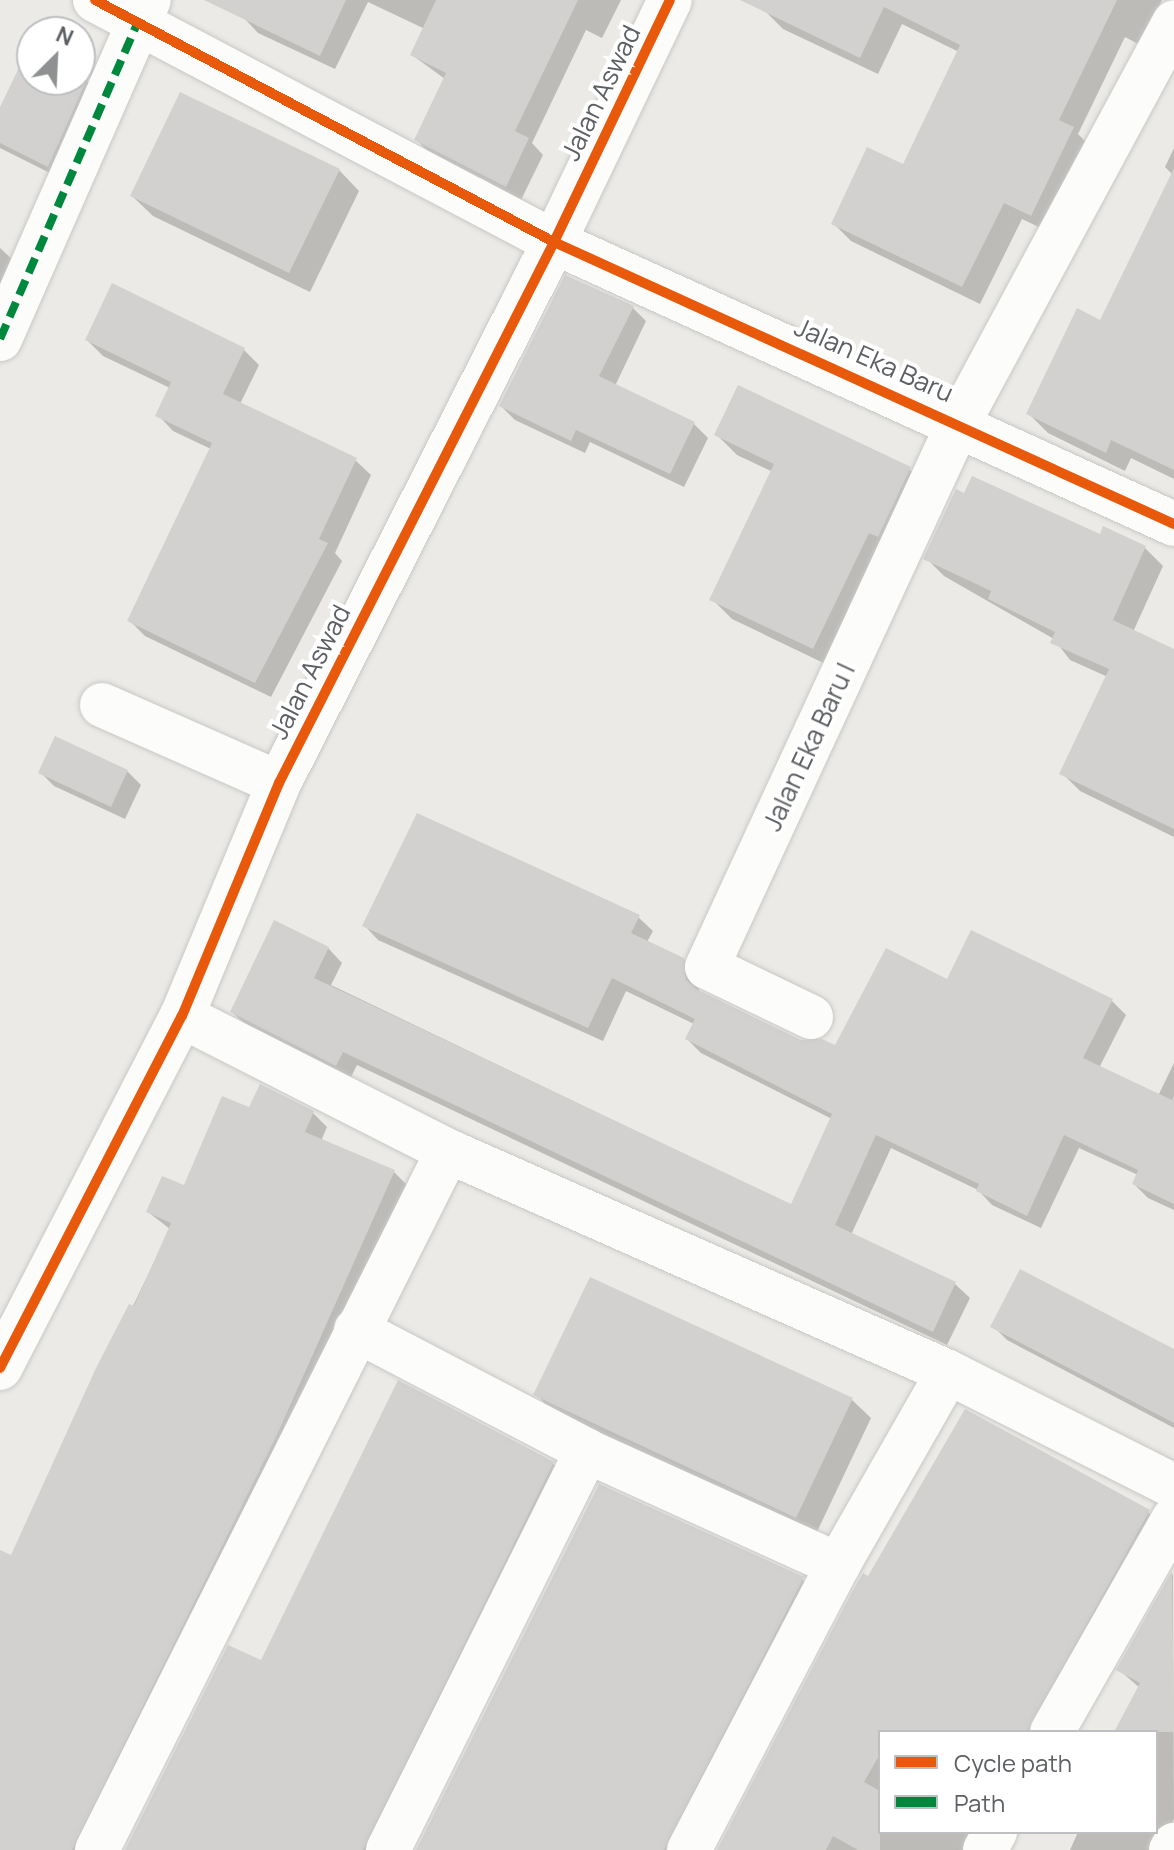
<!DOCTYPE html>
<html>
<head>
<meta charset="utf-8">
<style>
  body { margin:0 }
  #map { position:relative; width:1174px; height:1850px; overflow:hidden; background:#ebeae6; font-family:Manrope,sans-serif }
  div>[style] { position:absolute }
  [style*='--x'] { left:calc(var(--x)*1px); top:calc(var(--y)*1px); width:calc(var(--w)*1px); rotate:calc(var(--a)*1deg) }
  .shadow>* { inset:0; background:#0003 }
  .building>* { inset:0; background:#d2d1cf }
  .roads { filter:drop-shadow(0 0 2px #c8c8c8) drop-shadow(0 0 2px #c8c8c8) }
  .minor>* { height:44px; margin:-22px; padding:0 22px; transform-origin:22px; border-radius:22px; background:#fcfcfb }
  .quiet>* { height:8px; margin-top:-4px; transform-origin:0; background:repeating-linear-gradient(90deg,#00873e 0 16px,transparent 0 24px) }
  .cycleway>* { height:10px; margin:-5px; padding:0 5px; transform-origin:5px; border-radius:5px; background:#e8590c }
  span { translate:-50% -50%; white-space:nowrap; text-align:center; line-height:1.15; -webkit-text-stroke:8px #fff; paint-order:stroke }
  .street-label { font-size:26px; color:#5c5f63 }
  .legend { position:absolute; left:878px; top:1730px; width:280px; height:104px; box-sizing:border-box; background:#fff; border:2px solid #bebfc1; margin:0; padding:10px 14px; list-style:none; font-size:24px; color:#5c5f63 }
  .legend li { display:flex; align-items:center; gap:16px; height:40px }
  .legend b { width:40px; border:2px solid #bebfc1 }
  .north { position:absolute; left:16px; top:16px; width:80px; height:80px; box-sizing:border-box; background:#fff; border:2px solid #bebfc1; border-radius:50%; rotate:24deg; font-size:22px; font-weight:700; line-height:32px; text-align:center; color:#5c5f63 }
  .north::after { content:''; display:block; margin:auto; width:28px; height:36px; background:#8e9091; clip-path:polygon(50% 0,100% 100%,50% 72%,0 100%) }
</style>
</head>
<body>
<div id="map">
  <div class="shadow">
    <div style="clip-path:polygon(251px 0,621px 0,602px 38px,586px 30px,532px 143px,543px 155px,521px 200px,431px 155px,416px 139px,445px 79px,412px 55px,425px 29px,368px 2px,335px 69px,258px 33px,243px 17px)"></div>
    <div style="clip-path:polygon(770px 0,1162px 0,1140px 45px,1125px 37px,1078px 134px,1091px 147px,1049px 232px,1022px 219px,980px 304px,851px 241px,833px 223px,904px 167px,959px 52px,902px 24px,878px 74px,783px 29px,765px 11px)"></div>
    <div style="clip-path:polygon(29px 51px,32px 80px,80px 80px,80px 75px,101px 92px,62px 179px,0 148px,0 111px)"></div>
    <div style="clip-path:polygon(1174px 148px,1174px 479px,1131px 458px,1125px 471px,1048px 433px,1028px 413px,1101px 322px,1173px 175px,1165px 167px)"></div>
    <div style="clip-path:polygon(339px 170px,359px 191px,310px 292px,153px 216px,132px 196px)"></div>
    <div style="clip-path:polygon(0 248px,15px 262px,0 293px)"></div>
    <div style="clip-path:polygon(632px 307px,646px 321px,615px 386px,694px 424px,708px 438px,684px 487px,590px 442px,585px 453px,515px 420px,501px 406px)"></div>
    <div style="clip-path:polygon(87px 340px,244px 350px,259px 365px,240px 404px,355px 460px,371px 475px,335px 553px,342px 561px,271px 697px,145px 636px,129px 620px,211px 449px,173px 431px,158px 415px,170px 388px,103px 356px)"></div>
    <div style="clip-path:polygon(717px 435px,909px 469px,930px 489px,834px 668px,732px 619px,712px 599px,773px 472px,737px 455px)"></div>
    <div style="clip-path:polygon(1101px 536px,1145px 548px,1163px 566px,1133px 632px,1174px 651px,1174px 837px,1080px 791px,1062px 773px,1108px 677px,1070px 660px,1054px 639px,944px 576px,926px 558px)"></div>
    <div style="clip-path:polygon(127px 771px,141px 785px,125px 819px,54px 786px,40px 772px)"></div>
    <div style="clip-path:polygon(638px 917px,653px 931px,647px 942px,683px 959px,698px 974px,699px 993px,800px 1042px,836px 1048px,948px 982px,1112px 1001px,1126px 1015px,1099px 1068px,1158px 1096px,1174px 1063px,1174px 1210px,1148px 1198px,1134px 1184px,1138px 1175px,1079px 1148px,1041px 1228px,992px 1205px,978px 1190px,891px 1148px,851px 1235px,955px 1284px,970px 1298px,947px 1345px,357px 1065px,350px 1079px,247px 1026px,232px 1012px,328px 948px,342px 963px,331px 985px,792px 1206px,832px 1119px,701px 1053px,687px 1039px,694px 1024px,626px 991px,603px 1041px,378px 940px,364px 925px)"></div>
    <div style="clip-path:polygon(261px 1086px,313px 1113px,327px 1127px,321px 1141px,394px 1172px,408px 1186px,90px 1850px,0 1850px,0 1564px,12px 1558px,170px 1229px,148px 1212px,185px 1188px,249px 1110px)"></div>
    <div style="clip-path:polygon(993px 1326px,1174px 1351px,1174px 1428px,1007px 1340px)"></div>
    <div style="clip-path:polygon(536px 1394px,852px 1400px,871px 1418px,815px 1536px,554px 1413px)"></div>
    <div style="clip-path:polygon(552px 1463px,567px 1477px,381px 1850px,127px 1850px,262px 1663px)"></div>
    <div style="clip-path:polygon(1148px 1512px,1162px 1526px,1046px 1732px,880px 1732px,880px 1832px,990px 1832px,980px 1850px,719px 1850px,869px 1578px)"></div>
    <div style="clip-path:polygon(1173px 1574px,1174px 1819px,1159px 1850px,1070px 1850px,1078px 1832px,1156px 1832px,1156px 1732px,1117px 1732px,1140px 1688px,1119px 1670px)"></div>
    <div style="clip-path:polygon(802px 1579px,816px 1592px,677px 1850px,418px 1850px)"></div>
  </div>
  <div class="building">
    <div style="clip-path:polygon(204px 0,346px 0,320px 56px)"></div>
    <div style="clip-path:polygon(436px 0,578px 0,515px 131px,529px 138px,506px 187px,414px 140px,446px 73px,410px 55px)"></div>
    <div style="clip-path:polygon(740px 0,1117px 0,1059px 120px,1074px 127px,1031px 216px,1004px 203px,962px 287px,831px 224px,867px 147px,903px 164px,960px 45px,884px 7px,860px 58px)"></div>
    <div style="clip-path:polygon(28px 49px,32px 80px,80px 80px,80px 73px,88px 77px,48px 167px,0 143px,0 107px)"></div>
    <div style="clip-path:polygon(180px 92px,340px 169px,289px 273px,130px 196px)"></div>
    <div style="clip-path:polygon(1174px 168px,1174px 470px,1111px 440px,1106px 453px,1026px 414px,1077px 308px,1100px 320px)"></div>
    <div style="clip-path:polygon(565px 275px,634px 306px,599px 376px,695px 422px,670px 474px,576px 430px,571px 441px,499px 406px)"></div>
    <div style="clip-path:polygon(112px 283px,245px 348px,223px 394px,357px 458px,319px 539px,328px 543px,255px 683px,127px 621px,212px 443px,155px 416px,171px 382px,85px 340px)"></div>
    <div style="clip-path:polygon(738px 385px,911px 467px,878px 537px,869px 533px,813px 649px,709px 600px,774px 464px,714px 435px)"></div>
    <div style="clip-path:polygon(972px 476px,1100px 534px,1103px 526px,1146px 546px,1113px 620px,1174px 649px,1174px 829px,1059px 774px,1109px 669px,1050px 643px,1055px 632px,988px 599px,991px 591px,923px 559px,956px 489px,964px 493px)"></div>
    <div style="clip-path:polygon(55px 736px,128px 770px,111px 807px,38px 773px)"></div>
    <div style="clip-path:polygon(417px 813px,640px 915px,631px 933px,684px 958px,686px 980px,696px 989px,801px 1040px,822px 1039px,835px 1045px,886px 948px,947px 979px,971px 930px,1113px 999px,1083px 1058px,1172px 1100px,1174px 1095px,1174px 1204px,1132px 1184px,1138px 1170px,1064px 1135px,1027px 1216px,976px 1191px,979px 1184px,876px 1135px,835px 1225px,956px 1282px,933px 1332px,343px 1052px,336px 1066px,230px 1012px,274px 920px,329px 947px,314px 978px,791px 1204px,832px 1114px,685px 1039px,695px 1019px,612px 978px,588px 1028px,362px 926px)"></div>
    <div style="clip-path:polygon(260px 1084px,314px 1111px,305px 1132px,395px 1170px,277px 1435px,72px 1850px,0 1850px,0 1550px,11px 1555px,96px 1368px,129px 1304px,134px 1306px,171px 1223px,146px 1212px,162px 1176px,184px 1185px,222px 1096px,249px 1107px)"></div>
    <div style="clip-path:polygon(1020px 1269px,1174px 1349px,1174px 1423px,990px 1327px)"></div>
    <div style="clip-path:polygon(590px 1277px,853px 1398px,796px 1518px,533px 1395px)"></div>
    <div style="clip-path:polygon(398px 1380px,554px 1462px,363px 1850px,125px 1850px,228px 1645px,261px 1660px)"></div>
    <div style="clip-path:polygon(965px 1409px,1150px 1510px,1027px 1732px,880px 1732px,880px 1754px,864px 1782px,880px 1791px,880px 1850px,858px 1850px,833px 1836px,826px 1850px,717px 1850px,852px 1592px,863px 1573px,868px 1576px)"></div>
    <div style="clip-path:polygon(599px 1484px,804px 1577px,664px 1850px,416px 1850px)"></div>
    <div style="clip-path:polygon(1172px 1571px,1174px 1732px,1114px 1732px,1140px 1683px,1116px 1670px)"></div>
  </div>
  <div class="roads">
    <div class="minor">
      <div style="--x:95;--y:0;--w:519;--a:27.8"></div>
      <div style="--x:554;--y:242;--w:681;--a:24.46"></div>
      <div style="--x:0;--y:339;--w:370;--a:-66.3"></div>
      <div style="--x:102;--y:705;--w:193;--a:23.8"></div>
      <div style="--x:182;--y:1016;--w:298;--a:26.9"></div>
      <div style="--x:448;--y:1151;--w:547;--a:23.85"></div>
      <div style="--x:948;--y:1372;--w:253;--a:26.8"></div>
      <div style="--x:811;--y:1017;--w:115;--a:-154.3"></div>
      <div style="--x:707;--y:967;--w:600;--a:-65.18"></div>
      <div style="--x:959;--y:422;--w:454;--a:-61.7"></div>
      <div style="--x:356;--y:1330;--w:261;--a:27.6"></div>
      <div style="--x:587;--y:1451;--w:276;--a:24.4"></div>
      <div style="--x:838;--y:1565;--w:322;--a:117.6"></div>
      <div style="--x:0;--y:1368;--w:396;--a:-62.7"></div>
      <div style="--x:182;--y:1016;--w:252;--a:-67.4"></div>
      <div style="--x:279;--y:783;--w:607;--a:-63.05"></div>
      <div style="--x:554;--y:242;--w:268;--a:-64.4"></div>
      <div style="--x:838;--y:1565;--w:222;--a:-60.3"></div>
      <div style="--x:1052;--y:1732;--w:246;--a:-60.3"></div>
      <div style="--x:97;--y:1850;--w:782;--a:-63.34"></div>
      <div style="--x:388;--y:1850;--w:446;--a:-63.5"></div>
      <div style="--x:985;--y:1850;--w:21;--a:-61"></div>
      <div style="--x:1171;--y:1850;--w:6;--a:-59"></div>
    </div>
  </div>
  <div class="quiet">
    <div style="--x:0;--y:339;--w:347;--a:-66.5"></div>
  </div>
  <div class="cycleway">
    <div style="--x:95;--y:0;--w:519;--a:27.8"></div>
    <div style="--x:554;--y:242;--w:681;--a:24.46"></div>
    <div style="--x:0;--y:1368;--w:396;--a:-62.7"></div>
    <div style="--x:182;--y:1016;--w:252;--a:-67.4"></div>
    <div style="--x:279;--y:783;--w:607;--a:-63.05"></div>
    <div style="--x:554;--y:242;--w:268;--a:-64.4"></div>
  </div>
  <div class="street-label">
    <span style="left:601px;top:93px;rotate:-64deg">Jalan Aswad</span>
    <span style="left:874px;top:360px;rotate:24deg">Jalan Eka Baru</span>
    <span style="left:310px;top:672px;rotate:-63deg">Jalan Aswad</span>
    <span style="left:809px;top:747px;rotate:-65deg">Jalan Eka Baru I</span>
  </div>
  <ul class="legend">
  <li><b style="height:10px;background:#e8590c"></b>Cycle path</li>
  <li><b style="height:10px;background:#00873e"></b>Path</li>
  </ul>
  <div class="north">N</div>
</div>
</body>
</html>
